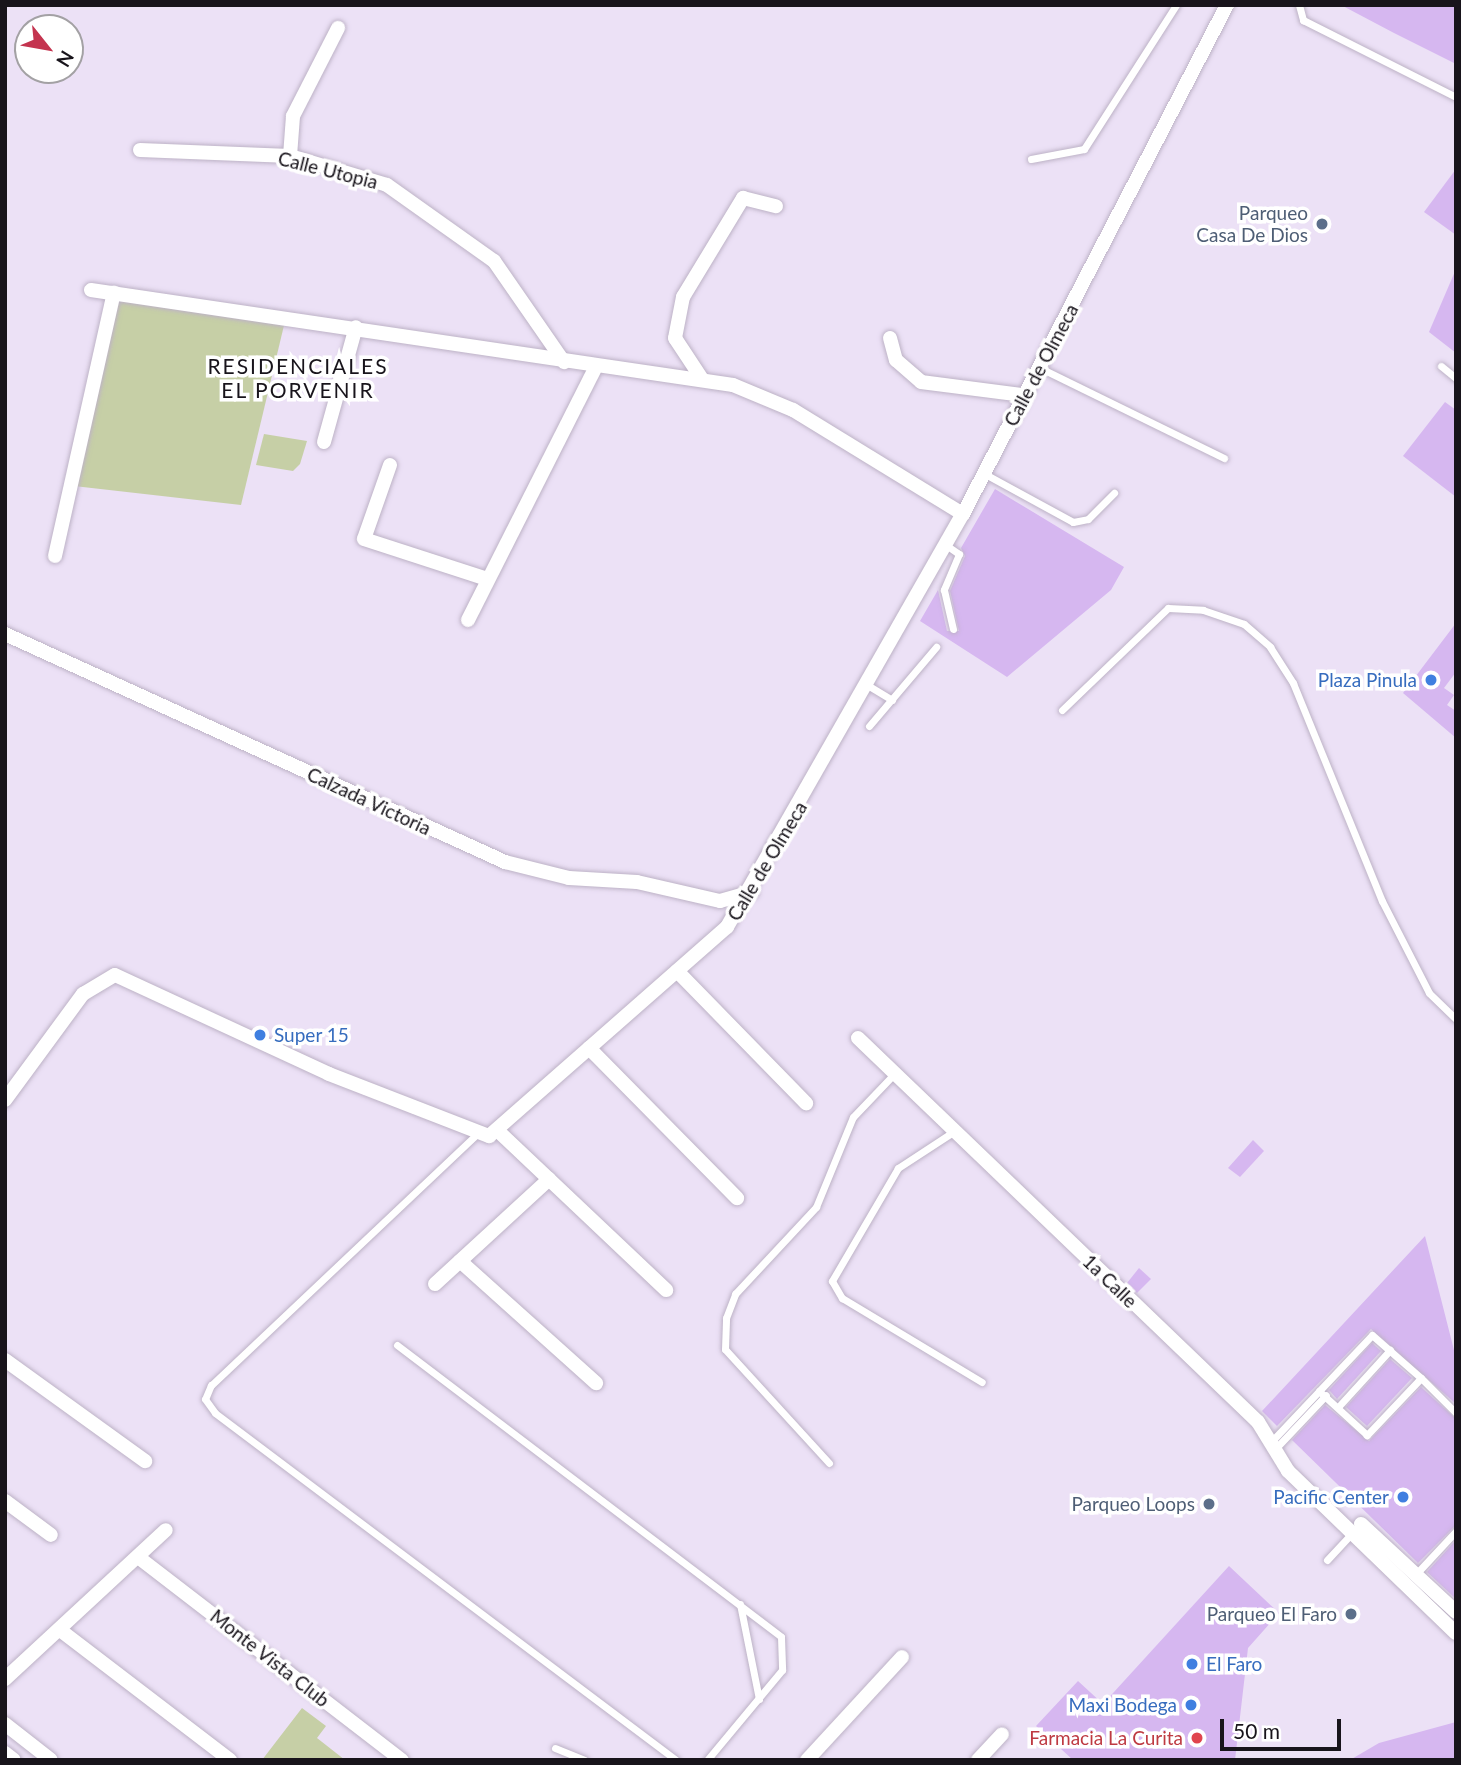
<!DOCTYPE html>
<html>
<head>
<meta charset="utf-8">
<style>
  body { margin:0 }
  #map { position:relative; width:1461px; height:1765px; overflow:hidden; background:#ece1f6; font-family:Lato,sans-serif }
  div>[style] { position:absolute }
  [style*='--x'] { left:calc(var(--x)*1px); top:calc(var(--y)*1px); width:calc(var(--w)*1px); rotate:calc(var(--a)*1deg) }
  .green>* { inset:0; background:#c6cfa6 }
  .building>* { inset:0; background:#d6b7f0 }
  .roads { filter:drop-shadow(0 0 2px #bdb2c6) drop-shadow(0 0 2px #bdb2c6) }
  .service>* { height:7px; margin:-3.5px; padding:0 3.5px; transform-origin:3.5px; border-radius:3.5px; background:#fff }
  .minor>* { height:14px; margin:-7px; padding:0 7px; transform-origin:7px; border-radius:7px; background:#fff }
  .dots>* { width:19px; height:19px; translate:-50% -50%; box-sizing:border-box; border:4px solid #fff; border-radius:50% }
  span { translate:-50% -50%; white-space:nowrap; text-align:center; line-height:1.15; -webkit-text-stroke:7px #fff; paint-order:stroke }
  .street-label { font-size:19px; color:#18141b }
  .service-label { font-size:19px; color:#4e5e75 }
  .right { translate:-100% -50%; text-align:right }
  .shop-label { font-size:19px; color:#366cbe }
  .left { translate:0 -50%; text-align:left }
  .health-label { font-size:19px; color:#be3a42 }
  .neighbourhood-label { font-size:21px; color:#18141b; letter-spacing:2px }
  .frame { position:absolute; inset:0; border:7px solid #18141b; pointer-events:none }
  .north { position:absolute; left:14px; top:14px; width:70px; height:70px; box-sizing:border-box; background:#fff; border:2px solid #a3a1a4; border-radius:50%; rotate:121deg; font-size:19px; font-weight:700; line-height:28px; text-align:center; color:#18141b }
  .north::after { content:''; display:block; margin:auto; width:24px; height:32px; background:#c4344f; clip-path:polygon(50% 0,100% 100%,50% 72%,0 100%) }
  .scale { position:absolute; left:1220px; top:1719px; width:121px; height:32px; box-sizing:border-box; border:4px solid #18141b; border-top:0; padding-left:9px; font-size:21px; line-height:24px; white-space:nowrap; color:#18141b; -webkit-text-stroke:5px #fff; paint-order:stroke }
</style>
</head>
<body>
<div id="map">
  <div class="green">
    <div style="clip-path:polygon(114px 293px,286px 317px,241px 505px,74px 486px)"></div>
    <div style="clip-path:polygon(264px 434px,307px 441px,300px 464px,293px 471px,256px 465px)"></div>
    <div style="clip-path:polygon(302px 1708px,326px 1726px,317px 1738px,345px 1760px,262px 1760px)"></div>
  </div>
  <div class="building">
    <div style="clip-path:polygon(1341px 5px,1456px 5px,1456px 64px,1394px 33px)"></div>
    <div style="clip-path:polygon(1456px 169px,1456px 235px,1424px 212px)"></div>
    <div style="clip-path:polygon(1456px 269px,1456px 353px,1429px 332px)"></div>
    <div style="clip-path:polygon(1445px 402px,1456px 410px,1456px 497px,1403px 456px)"></div>
    <div style="clip-path:polygon(995px 489px,1124px 567px,1111px 590px,1007px 677px,920px 621px,938px 590px,947px 631px,959px 631px,950px 591px,965px 556px,961px 548px)"></div>
    <div style="clip-path:polygon(1456px 623px,1456px 672px,1444px 688px,1454px 695px,1447px 705px,1456px 711px,1456px 738px,1403px 693px)"></div>
    <div style="clip-path:polygon(1253px 1140px,1264px 1151px,1240px 1177px,1228px 1168px)"></div>
    <div style="clip-path:polygon(1425px 1236px,1456px 1358px,1456px 1404px,1371px 1329px,1277px 1426px,1262px 1411px)"></div>
    <div style="clip-path:polygon(1139px 1268px,1151px 1279px,1137px 1293px,1127px 1283px)"></div>
    <div style="clip-path:polygon(1372px 1343px,1381px 1351px,1337px 1399px,1329px 1390px)"></div>
    <div style="clip-path:polygon(1390px 1359px,1412px 1378px,1367px 1426px,1346px 1407px)"></div>
    <div style="clip-path:polygon(1421px 1387px,1456px 1419px,1456px 1525px,1418px 1563px,1292px 1440px,1325px 1405px,1369px 1441px)"></div>
    <div style="clip-path:polygon(1456px 1540px,1456px 1599px,1427px 1572px)"></div>
    <div style="clip-path:polygon(1229px 1566px,1279px 1613px,1248px 1648px,1235px 1760px,1073px 1760px,1036px 1726px,1078px 1681px,1103px 1704px)"></div>
    <div style="clip-path:polygon(1456px 1722px,1456px 1760px,1350px 1760px,1379px 1743px)"></div>
  </div>
  <div class="roads">
    <div class="service">
      <div style="--x:1299;--y:5;--w:16;--a:75"></div>
      <div style="--x:1303;--y:20;--w:171;--a:26.7"></div>
      <div style="--x:1031;--y:159;--w:54;--a:-10.7"></div>
      <div style="--x:1084;--y:149;--w:171;--a:-57.4"></div>
      <div style="--x:1441;--y:366;--w:19;--a:39"></div>
      <div style="--x:1040;--y:368;--w:205;--a:26.1"></div>
      <div style="--x:985;--y:474;--w:100;--a:28.6"></div>
      <div style="--x:1073;--y:522;--w:15;--a:-11"></div>
      <div style="--x:1088;--y:519;--w:37;--a:-45"></div>
      <div style="--x:946;--y:545;--w:16;--a:35"></div>
      <div style="--x:959;--y:554;--w:39;--a:113"></div>
      <div style="--x:944;--y:590;--w:40;--a:77"></div>
      <div style="--x:869;--y:686;--w:27;--a:31"></div>
      <div style="--x:1062;--y:710;--w:147;--a:-43.9"></div>
      <div style="--x:1168;--y:608;--w:35;--a:3"></div>
      <div style="--x:1203;--y:610;--w:43;--a:18.9"></div>
      <div style="--x:1244;--y:624;--w:35;--a:41"></div>
      <div style="--x:1270;--y:647;--w:43;--a:57.4"></div>
      <div style="--x:1293;--y:683;--w:235;--a:67.8"></div>
      <div style="--x:1382;--y:901;--w:103;--a:62.9"></div>
      <div style="--x:1429;--y:993;--w:37;--a:44"></div>
      <div style="--x:869;--y:726;--w:104;--a:-49.7"></div>
      <div style="--x:479;--y:1132;--w:369;--a:136.6"></div>
      <div style="--x:211;--y:1385;--w:15;--a:113"></div>
      <div style="--x:205;--y:1399;--w:17;--a:54"></div>
      <div style="--x:215;--y:1413;--w:577;--a:36.97"></div>
      <div style="--x:953;--y:1132;--w:66;--a:146.8"></div>
      <div style="--x:898;--y:1168;--w:131;--a:120.3"></div>
      <div style="--x:832;--y:1281;--w:20;--a:60"></div>
      <div style="--x:842;--y:1298;--w:163;--a:31"></div>
      <div style="--x:397;--y:1345;--w:482;--a:37.2"></div>
      <div style="--x:781;--y:1637;--w:33;--a:88"></div>
      <div style="--x:782;--y:1670;--w:117;--a:129.8"></div>
      <div style="--x:1421;--y:1378;--w:79;--a:133.5"></div>
      <div style="--x:1367;--y:1435;--w:65;--a:-137.5"></div>
      <div style="--x:1319;--y:1391;--w:77;--a:-46.6"></div>
      <div style="--x:1372;--y:1335;--w:65;--a:41.3"></div>
      <div style="--x:1421;--y:1378;--w:49;--a:45"></div>
      <div style="--x:1339;--y:1406;--w:76;--a:-47.7"></div>
      <div style="--x:1270;--y:1443;--w:71;--a:-46.7"></div>
      <div style="--x:1275;--y:1449;--w:74;--a:-46.6"></div>
      <div style="--x:829;--y:1463;--w:154;--a:-132.4"></div>
      <div style="--x:725;--y:1349;--w:31;--a:-88"></div>
      <div style="--x:726;--y:1318;--w:26;--a:-69"></div>
      <div style="--x:735;--y:1294;--w:119;--a:-47"></div>
      <div style="--x:816;--y:1207;--w:97;--a:-67.7"></div>
      <div style="--x:853;--y:1117;--w:62;--a:-46.3"></div>
      <div style="--x:1327;--y:1560;--w:37;--a:-47"></div>
      <div style="--x:1416;--y:1574;--w:59;--a:-47.1"></div>
      <div style="--x:740;--y:1604;--w:97;--a:78.7"></div>
      <div style="--x:555;--y:1748;--w:32;--a:22"></div>
    </div>
    <div class="minor">
      <div style="--x:140;--y:150;--w:150;--a:2.3"></div>
      <div style="--x:290;--y:156;--w:101;--a:16.6"></div>
      <div style="--x:387;--y:185;--w:131;--a:35.4"></div>
      <div style="--x:494;--y:261;--w:123;--a:55.3"></div>
      <div style="--x:290;--y:156;--w:40;--a:-85.7"></div>
      <div style="--x:293;--y:116;--w:99;--a:-62.9"></div>
      <div style="--x:91;--y:290;--w:649;--a:8.42"></div>
      <div style="--x:733;--y:385;--w:65;--a:22.6"></div>
      <div style="--x:793;--y:410;--w:199;--a:31.5"></div>
      <div style="--x:890;--y:338;--w:23;--a:75"></div>
      <div style="--x:896;--y:360;--w:33;--a:41"></div>
      <div style="--x:921;--y:382;--w:103;--a:7.3"></div>
      <div style="--x:702;--y:379;--w:49;--a:-123.4"></div>
      <div style="--x:675;--y:338;--w:42;--a:-79"></div>
      <div style="--x:683;--y:297;--w:116;--a:-58.8"></div>
      <div style="--x:743;--y:198;--w:34;--a:14"></div>
      <div style="--x:324;--y:442;--w:119;--a:-74.5"></div>
      <div style="--x:390;--y:465;--w:78;--a:109.4"></div>
      <div style="--x:364;--y:539;--w:129;--a:18"></div>
      <div style="--x:55;--y:556;--w:270;--a:-77.4"></div>
      <div style="--x:468;--y:620;--w:281;--a:-63.2"></div>
      <div style="--x:5;--y:634;--w:550;--a:24.51"></div>
      <div style="--x:505;--y:862;--w:66;--a:14"></div>
      <div style="--x:569;--y:878;--w:68;--a:3.4"></div>
      <div style="--x:637;--y:882;--w:85;--a:12.9"></div>
      <div style="--x:720;--y:901;--w:33;--a:-16"></div>
      <div style="--x:677;--y:971;--w:185;--a:45.7"></div>
      <div style="--x:858;--y:1038;--w:554;--a:43.83"></div>
      <div style="--x:1258;--y:1422;--w:57;--a:58.5"></div>
      <div style="--x:1288;--y:1471;--w:233;--a:44"></div>
      <div style="--x:589;--y:1048;--w:211;--a:45.4"></div>
      <div style="--x:5;--y:1100;--w:132;--a:-53.7"></div>
      <div style="--x:83;--y:994;--w:37;--a:-31"></div>
      <div style="--x:115;--y:975;--w:236;--a:24.8"></div>
      <div style="--x:329;--y:1074;--w:172;--a:21.2"></div>
      <div style="--x:489;--y:1136;--w:317;--a:-41.3"></div>
      <div style="--x:727;--y:927;--w:476;--a:-60.3"></div>
      <div style="--x:963;--y:514;--w:573;--a:-62.59"></div>
      <div style="--x:497;--y:1130;--w:233;--a:43.4"></div>
      <div style="--x:460;--y:1261;--w:183;--a:41.9"></div>
      <div style="--x:435;--y:1284;--w:155;--a:-42.6"></div>
      <div style="--x:5;--y:1360;--w:173;--a:35.8"></div>
      <div style="--x:5;--y:1501;--w:57;--a:36.5"></div>
      <div style="--x:1361;--y:1524;--w:129;--a:42.8"></div>
      <div style="--x:138;--y:1557;--w:333;--a:37.6"></div>
      <div style="--x:60;--y:1630;--w:214;--a:37.4"></div>
      <div style="--x:5;--y:1679;--w:219;--a:-42.8"></div>
      <div style="--x:5;--y:1724;--w:58;--a:38"></div>
      <div style="--x:5;--y:1753;--w:11;--a:38"></div>
      <div style="--x:807;--y:1760;--w:140;--a:-47.3"></div>
      <div style="--x:978;--y:1760;--w:35;--a:-47"></div>
    </div>
  </div>
  <div class="dots">
    <div style="left:1322px;top:224px;background:#5c6f8a"></div>
    <div style="left:1431px;top:680px;background:#3f7fe0"></div>
    <div style="left:260px;top:1035px;background:#3f7fe0"></div>
    <div style="left:1403px;top:1497px;background:#3f7fe0"></div>
    <div style="left:1209px;top:1504px;background:#5c6f8a"></div>
    <div style="left:1351px;top:1614px;background:#5c6f8a"></div>
    <div style="left:1192px;top:1664px;background:#3f7fe0"></div>
    <div style="left:1191px;top:1705px;background:#3f7fe0"></div>
    <div style="left:1197px;top:1738px;background:#e0444e"></div>
  </div>
  <div class="street-label">
    <span style="left:328px;top:170px;rotate:14deg">Calle Utopia</span>
    <span style="left:1041px;top:365px;rotate:-62deg">Calle de Olmeca</span>
    <span style="left:369px;top:801px;rotate:25deg">Calzada Victoria</span>
    <span style="left:767px;top:861px;rotate:-59deg">Calle de Olmeca</span>
    <span style="left:1110px;top:1281px;rotate:44deg">1a Calle</span>
    <span style="left:270px;top:1658px;rotate:38deg">Monte Vista Club</span>
  </div>
  <div class="service-label">
    <span class="right" style="left:1308px;top:224px">Parqueo<br>Casa De Dios</span>
    <span class="right" style="left:1195px;top:1504px">Parqueo Loops</span>
    <span class="right" style="left:1337px;top:1614px">Parqueo El Faro</span>
  </div>
  <div class="shop-label">
    <span class="right" style="left:1417px;top:680px">Plaza Pinula</span>
    <span class="left" style="left:274px;top:1035px">Super 15</span>
    <span class="right" style="left:1389px;top:1497px">Pacific Center</span>
    <span class="left" style="left:1206px;top:1664px">El Faro</span>
    <span class="right" style="left:1177px;top:1705px">Maxi Bodega</span>
  </div>
  <div class="health-label">
    <span class="right" style="left:1183px;top:1738px">Farmacia La Curita</span>
  </div>
  <div class="neighbourhood-label">
    <span style="left:298px;top:378px">RESIDENCIALES<br>EL PORVENIR</span>
  </div>
  <div class="frame"></div>
  <div class="north">N</div>
  <div class="scale">50 m</div>
</div>
</body>
</html>
